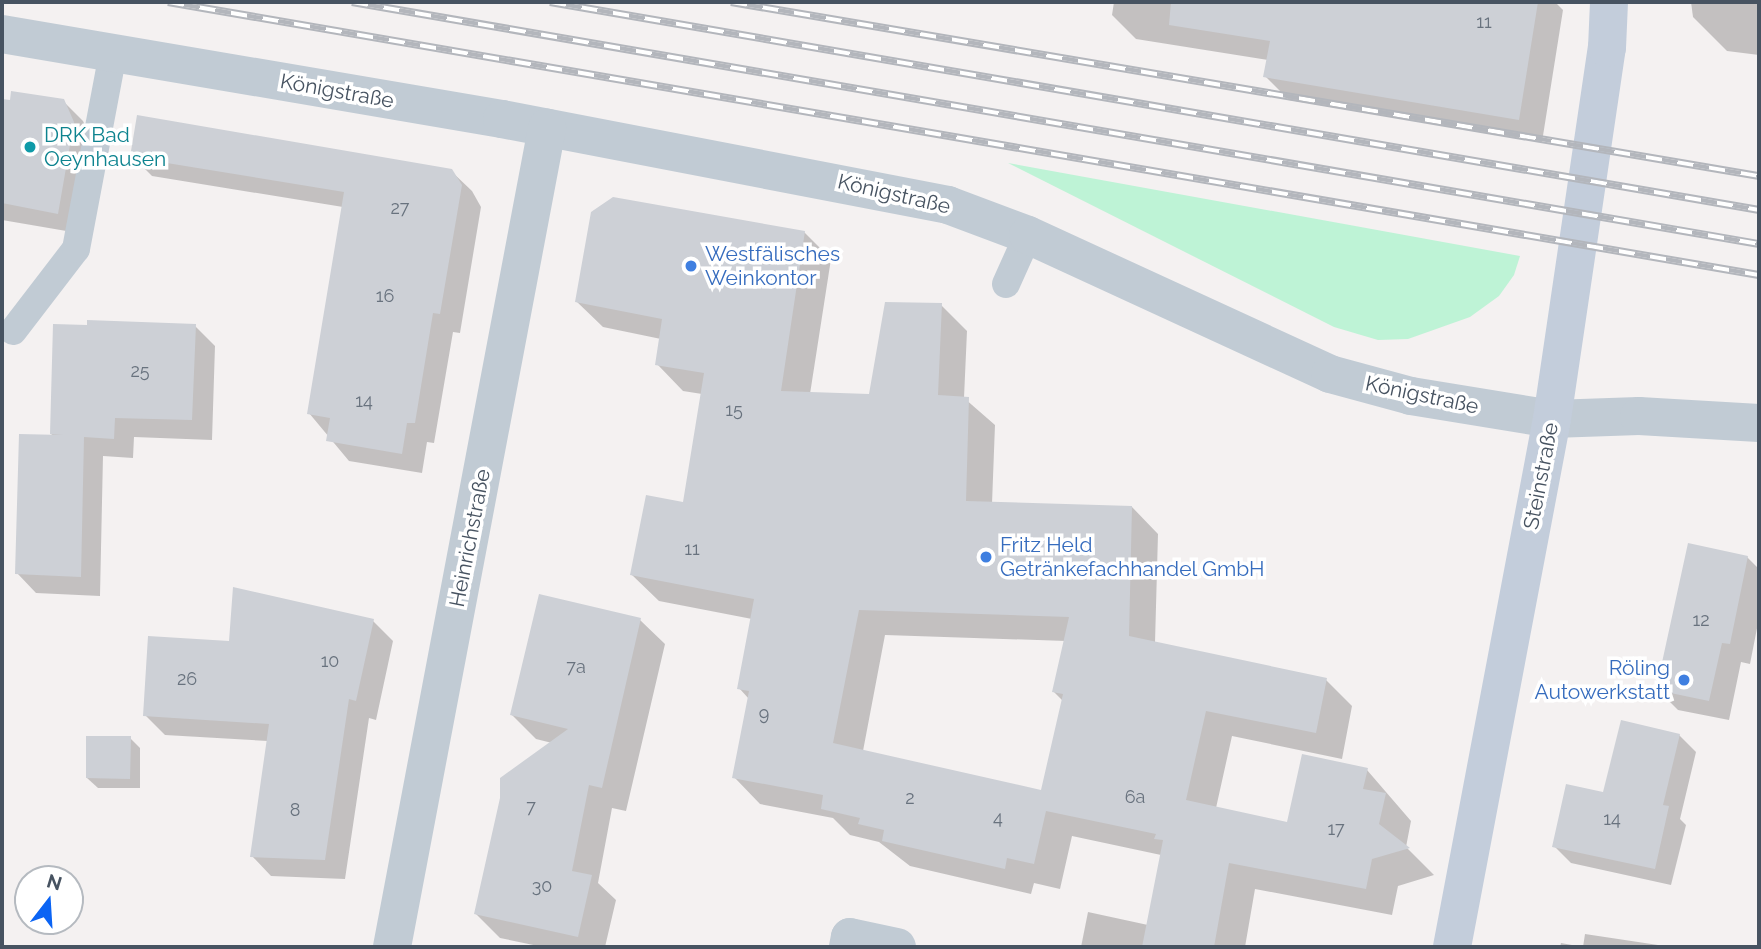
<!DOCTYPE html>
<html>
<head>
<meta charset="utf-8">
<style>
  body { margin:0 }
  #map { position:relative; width:1761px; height:949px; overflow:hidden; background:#f4f1f1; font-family:Raleway,sans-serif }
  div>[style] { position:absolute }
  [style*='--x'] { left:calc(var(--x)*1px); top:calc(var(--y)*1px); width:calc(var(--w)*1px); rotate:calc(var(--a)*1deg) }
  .green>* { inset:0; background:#bef3d6 }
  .shadow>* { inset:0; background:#0003 }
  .building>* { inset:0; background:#cdd0d6 }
  .lane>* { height:28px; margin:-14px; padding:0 14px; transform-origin:14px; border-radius:14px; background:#c1cbd4 }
  .street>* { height:38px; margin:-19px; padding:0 19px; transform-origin:19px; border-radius:19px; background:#c1cbd4 }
  .secondary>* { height:38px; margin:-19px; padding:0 19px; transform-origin:19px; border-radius:19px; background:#c3cddb }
  .rail>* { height:8px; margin-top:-4px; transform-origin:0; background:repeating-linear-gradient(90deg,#fff 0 16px,#b3b6bc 0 32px); box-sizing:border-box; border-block:2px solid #b3b6bc }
  .dots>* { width:19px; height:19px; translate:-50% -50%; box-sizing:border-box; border:4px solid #fff; border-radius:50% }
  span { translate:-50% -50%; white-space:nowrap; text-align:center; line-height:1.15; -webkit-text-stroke:7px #fff; paint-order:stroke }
  .number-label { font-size:18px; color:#68727e }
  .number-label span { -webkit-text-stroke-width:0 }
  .street-label { font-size:21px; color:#475361 }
  .culture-label { font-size:21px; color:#0d838f }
  .left { translate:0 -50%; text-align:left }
  .shop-label { font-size:21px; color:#366cbe }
  .right { translate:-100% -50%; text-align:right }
  .frame { position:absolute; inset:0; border:4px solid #475361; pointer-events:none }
  .north { position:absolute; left:14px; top:865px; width:70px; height:70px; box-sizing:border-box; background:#fff; border:2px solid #b5bac0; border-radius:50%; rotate:17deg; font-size:19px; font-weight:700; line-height:28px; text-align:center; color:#475361 }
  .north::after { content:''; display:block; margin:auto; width:24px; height:32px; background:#0b64f4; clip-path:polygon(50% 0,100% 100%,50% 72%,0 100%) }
</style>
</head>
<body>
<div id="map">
  <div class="green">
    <div style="clip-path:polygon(1008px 163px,1520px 256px,1514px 275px,1499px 296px,1470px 317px,1408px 339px,1378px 340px,1334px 327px)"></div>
  </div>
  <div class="shadow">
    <div style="clip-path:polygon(1114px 2px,1555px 2px,1563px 10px,1542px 142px,1289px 100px,1265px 76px,1268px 60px,1136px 39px,1112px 15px)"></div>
    <div style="clip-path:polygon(1691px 2px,1759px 2px,1759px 55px,1727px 51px,1693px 17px)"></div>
    <div style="clip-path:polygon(2px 101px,63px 101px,83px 121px,94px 144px,78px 233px,2px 220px)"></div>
    <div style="clip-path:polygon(132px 156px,451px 171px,472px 191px,481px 207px,460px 333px,453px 332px,434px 443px,427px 442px,422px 473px,349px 461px,309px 413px,343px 207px,152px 176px)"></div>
    <div style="clip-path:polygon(evenodd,613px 199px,804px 232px,831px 259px,810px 394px,870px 396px,941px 305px,967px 331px,964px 398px,995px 425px,992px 504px,1132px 507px,1158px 534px,1155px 643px,1326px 680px,1352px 706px,1342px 759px,1232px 736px,1216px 808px,1288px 824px,1367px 770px,1411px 821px,1406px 847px,1434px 875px,1398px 886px,1392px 915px,1255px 889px,1245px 947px,1081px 947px,1088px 912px,1148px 925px,1161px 855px,1072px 836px,1060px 889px,1034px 883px,1031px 894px,910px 866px,879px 842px,850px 835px,833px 818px,760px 804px,734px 777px,749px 699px,739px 688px,752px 619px,659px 601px,632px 575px,684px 504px,702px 394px,683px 391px,657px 364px,661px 339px,603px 327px,576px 301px,593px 213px,613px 199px,885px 635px,1066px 641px,1054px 692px,1063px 701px,1042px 792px,863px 751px,885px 635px)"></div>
    <div style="clip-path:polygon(195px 326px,215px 346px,212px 440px,134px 437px,133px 458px,103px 456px,100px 596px,36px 593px,17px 573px,55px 437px,51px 434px)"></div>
    <div style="clip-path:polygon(1747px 557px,1759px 569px,1759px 618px,1750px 664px,1741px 662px,1729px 720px,1678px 710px,1658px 690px)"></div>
    <div style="clip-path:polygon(640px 620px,665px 644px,626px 811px,612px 808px,598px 883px,616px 900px,605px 947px,543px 947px,500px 938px,476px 914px,552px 743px,536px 739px,512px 715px)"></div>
    <div style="clip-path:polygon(373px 621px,393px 641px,376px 720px,369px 718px,345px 879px,271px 876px,252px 856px,268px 741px,165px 735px,145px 715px,230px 643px)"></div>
    <div style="clip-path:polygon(1679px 735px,1696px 752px,1680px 819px,1686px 825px,1671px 885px,1571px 863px,1554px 846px,1605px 794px)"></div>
    <div style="clip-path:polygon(130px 738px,140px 748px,140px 788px,98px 788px,87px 778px)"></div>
    <div style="clip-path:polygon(1585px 934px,1658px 945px,1660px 947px,1560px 947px,1561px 943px,1583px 947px)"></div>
  </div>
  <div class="building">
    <div style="clip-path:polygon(1171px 2px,1538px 2px,1519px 120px,1263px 77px,1270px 41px,1169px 25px)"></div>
    <div style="clip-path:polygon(11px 91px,64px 99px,74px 122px,58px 214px,2px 203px,2px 99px,10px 100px)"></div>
    <div style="clip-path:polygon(137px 115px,452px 169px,462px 185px,440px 314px,433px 313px,415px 423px,407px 423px,402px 454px,326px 441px,330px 418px,307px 414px,344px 192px,130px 157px)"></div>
    <div style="clip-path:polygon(evenodd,613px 197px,805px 231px,781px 391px,869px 394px,885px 302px,942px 303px,938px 395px,969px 397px,966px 501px,1132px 506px,1129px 636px,1327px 678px,1316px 733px,1206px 711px,1186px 800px,1287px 822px,1302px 754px,1368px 768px,1363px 789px,1386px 793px,1379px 824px,1410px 848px,1372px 859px,1366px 889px,1229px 863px,1214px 947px,1142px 947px,1163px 840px,1154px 839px,1156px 834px,1046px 811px,1034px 864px,1007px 858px,1005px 869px,882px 841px,884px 830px,858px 824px,860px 818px,821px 809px,823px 795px,732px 778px,749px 691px,737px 689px,754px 599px,630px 575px,646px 495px,683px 502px,704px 373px,655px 365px,662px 319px,575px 302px,591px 212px,613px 197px,859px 610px,1069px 617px,1052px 692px,1063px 694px,1041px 790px,833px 743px,859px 610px)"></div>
    <div style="clip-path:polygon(87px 320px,196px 324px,192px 420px,115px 418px,114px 439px,84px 437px,81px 577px,15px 574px,19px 434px,63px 435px,50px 434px,53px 324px,87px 325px)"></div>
    <div style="clip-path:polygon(1688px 543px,1748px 556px,1730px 644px,1722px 643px,1709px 701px,1656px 690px)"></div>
    <div style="clip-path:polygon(233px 587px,374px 619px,356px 701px,349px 699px,325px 860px,250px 857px,269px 724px,143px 716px,148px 636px,229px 641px)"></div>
    <div style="clip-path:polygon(539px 594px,641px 618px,602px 788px,589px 785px,572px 871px,592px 875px,578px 937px,474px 914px,500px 798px,500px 778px,568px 729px,510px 715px)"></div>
    <div style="clip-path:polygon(1621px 720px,1680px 734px,1663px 805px,1669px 806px,1655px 869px,1552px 847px,1566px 784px,1603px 792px)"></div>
    <div style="clip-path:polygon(86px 736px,131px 736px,130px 779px,86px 778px)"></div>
  </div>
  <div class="lane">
    <div style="--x:1006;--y:284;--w:54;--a:-65.8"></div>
    <div style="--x:13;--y:331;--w:103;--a:-52.5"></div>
    <div style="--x:76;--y:249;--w:199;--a:-79.3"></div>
  </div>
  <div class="street">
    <div style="--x:2;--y:34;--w:507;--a:9.65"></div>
    <div style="--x:502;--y:119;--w:454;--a:10.9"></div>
    <div style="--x:948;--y:205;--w:85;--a:20.6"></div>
    <div style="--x:1028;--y:235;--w:332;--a:24.7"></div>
    <div style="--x:1330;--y:374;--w:84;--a:15.2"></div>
    <div style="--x:1411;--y:396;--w:143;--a:9.3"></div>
    <div style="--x:1552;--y:419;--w:87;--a:-2"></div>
    <div style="--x:1639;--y:416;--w:120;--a:3.3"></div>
    <div style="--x:392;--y:947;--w:834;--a:-79.28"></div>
    <div style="--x:848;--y:947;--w:10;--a:-79"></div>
    <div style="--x:850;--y:937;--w:48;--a:12"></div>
  </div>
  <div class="secondary">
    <div style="--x:1452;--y:947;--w:537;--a:-79.28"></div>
    <div style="--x:1552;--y:419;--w:375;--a:-81.6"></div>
    <div style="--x:1607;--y:48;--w:46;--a:-87.5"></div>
  </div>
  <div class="rail">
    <div style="--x:168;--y:2;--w:1614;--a:9.74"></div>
    <div style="--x:352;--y:2;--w:1428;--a:9.76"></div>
    <div style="--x:550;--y:2;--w:1227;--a:9.76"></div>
    <div style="--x:731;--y:2;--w:1043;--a:9.61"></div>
  </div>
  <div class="dots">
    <div style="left:30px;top:147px;background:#0f9aa8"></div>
    <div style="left:691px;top:266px;background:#3f7fe0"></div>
    <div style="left:986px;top:557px;background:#3f7fe0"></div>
    <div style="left:1684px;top:680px;background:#3f7fe0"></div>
  </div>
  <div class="number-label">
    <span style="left:1484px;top:22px">11</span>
    <span style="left:400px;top:208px">27</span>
    <span style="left:385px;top:296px">16</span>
    <span style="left:140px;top:371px">25</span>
    <span style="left:364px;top:401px">14</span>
    <span style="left:734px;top:410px">15</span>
    <span style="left:692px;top:549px">11</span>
    <span style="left:1701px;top:620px">12</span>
    <span style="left:330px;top:661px">10</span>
    <span style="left:576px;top:667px">7a</span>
    <span style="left:187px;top:679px">26</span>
    <span style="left:764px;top:714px">9</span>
    <span style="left:1135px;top:797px">6a</span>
    <span style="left:910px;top:798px">2</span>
    <span style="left:531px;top:807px">7</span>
    <span style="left:295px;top:810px">8</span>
    <span style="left:998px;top:818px">4</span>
    <span style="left:1612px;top:819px">14</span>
    <span style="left:1336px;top:829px">17</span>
    <span style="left:542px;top:886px">30</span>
  </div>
  <div class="street-label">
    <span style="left:337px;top:91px;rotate:10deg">Königstraße</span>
    <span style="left:894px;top:194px;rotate:13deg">Königstraße</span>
    <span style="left:1422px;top:395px;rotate:12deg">Königstraße</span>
    <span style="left:1541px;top:476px;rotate:-79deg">Steinstraße</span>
    <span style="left:470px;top:538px;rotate:-79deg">Heinrichstraße</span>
  </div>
  <div class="culture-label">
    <span class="left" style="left:44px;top:147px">DRK Bad<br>Oeynhausen</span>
  </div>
  <div class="shop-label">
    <span class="left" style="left:705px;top:266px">Westfälisches<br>Weinkontor</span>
    <span class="left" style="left:1000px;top:557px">Fritz Held<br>Getränkefachhandel GmbH</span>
    <span class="right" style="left:1670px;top:680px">Röling<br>Autowerkstatt</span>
  </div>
  <div class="frame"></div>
  <div class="north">N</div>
</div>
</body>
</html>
